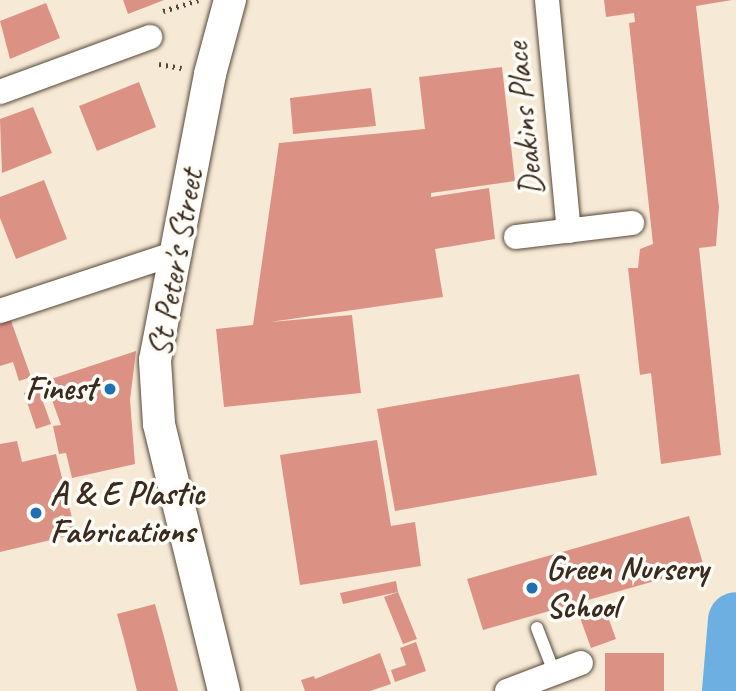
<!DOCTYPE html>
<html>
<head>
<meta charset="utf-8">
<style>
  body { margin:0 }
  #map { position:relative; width:736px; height:691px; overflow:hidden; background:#f6ead6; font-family:Caveat,sans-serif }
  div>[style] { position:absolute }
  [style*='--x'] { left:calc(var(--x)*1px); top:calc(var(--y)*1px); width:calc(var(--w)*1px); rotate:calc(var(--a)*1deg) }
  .river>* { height:56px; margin:-28px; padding:0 28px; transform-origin:28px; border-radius:28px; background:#6eafe2 }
  .building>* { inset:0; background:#dc9185 }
  .path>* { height:4.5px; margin-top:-2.25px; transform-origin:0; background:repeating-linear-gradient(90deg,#57473a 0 2px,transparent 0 7px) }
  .roads { filter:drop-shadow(0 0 2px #57473a) drop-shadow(0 0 2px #57473a) }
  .service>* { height:12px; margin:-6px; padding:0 6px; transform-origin:6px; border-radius:6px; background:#fff }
  .minor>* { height:24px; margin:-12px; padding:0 12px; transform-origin:12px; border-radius:12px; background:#fff }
  .tertiary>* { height:32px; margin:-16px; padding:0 16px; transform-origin:16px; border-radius:16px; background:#fff }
  .dots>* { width:19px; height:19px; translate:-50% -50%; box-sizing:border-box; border:4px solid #fdfcf7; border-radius:50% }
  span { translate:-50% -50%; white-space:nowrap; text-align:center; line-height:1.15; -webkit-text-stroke:7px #fdfcf7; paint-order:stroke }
  .street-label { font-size:33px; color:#3b2a1e }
  .poi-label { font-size:33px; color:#3b2a1e; font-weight:700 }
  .right { translate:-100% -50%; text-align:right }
  .left { translate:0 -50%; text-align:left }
</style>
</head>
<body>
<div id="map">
  <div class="river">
    <div style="--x:730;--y:691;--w:71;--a:-85.2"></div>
  </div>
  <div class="building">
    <div style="clip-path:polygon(123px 0,164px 0,128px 14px)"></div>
    <div style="clip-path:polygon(604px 0,732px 0,696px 6px,719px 207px,716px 246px,699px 248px,721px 455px,661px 464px,651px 373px,640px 375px,628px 268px,638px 268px,640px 249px,653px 244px,629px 23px,635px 22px,634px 13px,606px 17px)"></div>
    <div style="clip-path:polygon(46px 3px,60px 38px,10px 59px,0 21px)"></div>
    <div style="clip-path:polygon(502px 67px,515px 181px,431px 193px,431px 197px,489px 188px,495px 239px,435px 249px,443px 297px,270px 322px,352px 315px,361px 393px,224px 407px,216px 329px,253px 325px,279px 143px,425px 129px,419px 77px)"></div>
    <div style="clip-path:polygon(139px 82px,156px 127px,97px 151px,79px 106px)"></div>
    <div style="clip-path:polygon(371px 88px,376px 126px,293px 134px,290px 98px)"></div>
    <div style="clip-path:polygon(33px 107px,52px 153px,2px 173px,0 119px)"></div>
    <div style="clip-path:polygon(44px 180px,67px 239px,16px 259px,0 218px,0 197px)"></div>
    <div style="clip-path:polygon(9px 315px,31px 377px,19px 381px,13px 362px,0 366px,0 318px)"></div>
    <div style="clip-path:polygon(136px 351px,130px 400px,135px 464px,72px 478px,66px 453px,59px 454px,53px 426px,61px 425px,45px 381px)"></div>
    <div style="clip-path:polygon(579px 374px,597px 475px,395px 511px,377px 409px)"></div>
    <div style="clip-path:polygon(38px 388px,51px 424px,36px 429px,24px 393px)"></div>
    <div style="clip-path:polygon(377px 440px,391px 526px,415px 522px,421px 566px,300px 585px,280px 455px)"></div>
    <div style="clip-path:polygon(17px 441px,22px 462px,56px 454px,76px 534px,0 552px,0 444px)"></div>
    <div style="clip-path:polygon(689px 516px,704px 567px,483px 630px,467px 579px)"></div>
    <div style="clip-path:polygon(396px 581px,398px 592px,343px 604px,340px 593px)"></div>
    <div style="clip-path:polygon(398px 592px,417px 639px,403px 644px,384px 597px)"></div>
    <div style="clip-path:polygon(155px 604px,163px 633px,178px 691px,137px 691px,125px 643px,117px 614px)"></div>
    <div style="clip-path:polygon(604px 606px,616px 639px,591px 648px,579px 615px)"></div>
    <div style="clip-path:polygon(416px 642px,426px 671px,395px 682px,391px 670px,406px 665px,400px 648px)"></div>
    <div style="clip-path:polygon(380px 653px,391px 684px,370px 691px,305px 691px,301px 680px,314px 676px,315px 679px)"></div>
    <div style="clip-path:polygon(605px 653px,664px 653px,664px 691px,605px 691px)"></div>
  </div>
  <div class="path">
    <div style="--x:163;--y:11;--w:37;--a:-17"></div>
    <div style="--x:159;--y:64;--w:23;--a:10"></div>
  </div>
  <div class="roads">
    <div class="service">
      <div style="--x:537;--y:628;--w:47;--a:68.9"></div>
    </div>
    <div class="minor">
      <div style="--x:547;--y:0;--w:232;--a:84.6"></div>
      <div style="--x:0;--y:92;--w:160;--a:-20.1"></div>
      <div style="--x:516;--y:237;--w:117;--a:-6.9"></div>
      <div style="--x:0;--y:311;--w:185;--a:-18.2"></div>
      <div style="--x:507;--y:691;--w:79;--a:-20.7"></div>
    </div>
    <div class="tertiary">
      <div style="--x:224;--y:691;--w:275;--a:-103.7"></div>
      <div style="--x:159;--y:424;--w:64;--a:-93.6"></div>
      <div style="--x:155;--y:360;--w:291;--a:-79.1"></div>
      <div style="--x:210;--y:74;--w:77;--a:-74.9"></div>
    </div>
  </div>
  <div class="dots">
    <div style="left:110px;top:389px;background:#1f6fb2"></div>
    <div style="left:36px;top:513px;background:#1f6fb2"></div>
    <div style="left:532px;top:588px;background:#1f6fb2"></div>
  </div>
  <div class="street-label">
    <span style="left:525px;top:119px;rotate:-96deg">Deakins Place</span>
    <span style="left:176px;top:263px;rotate:-80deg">St Peter's Street</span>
  </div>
  <div class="poi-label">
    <span class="right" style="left:96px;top:389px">Finest</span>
    <span class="left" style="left:50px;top:513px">A &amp; E Plastic<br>Fabrications</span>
    <span class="left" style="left:546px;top:588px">Green Nursery<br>School</span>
  </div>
</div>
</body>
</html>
